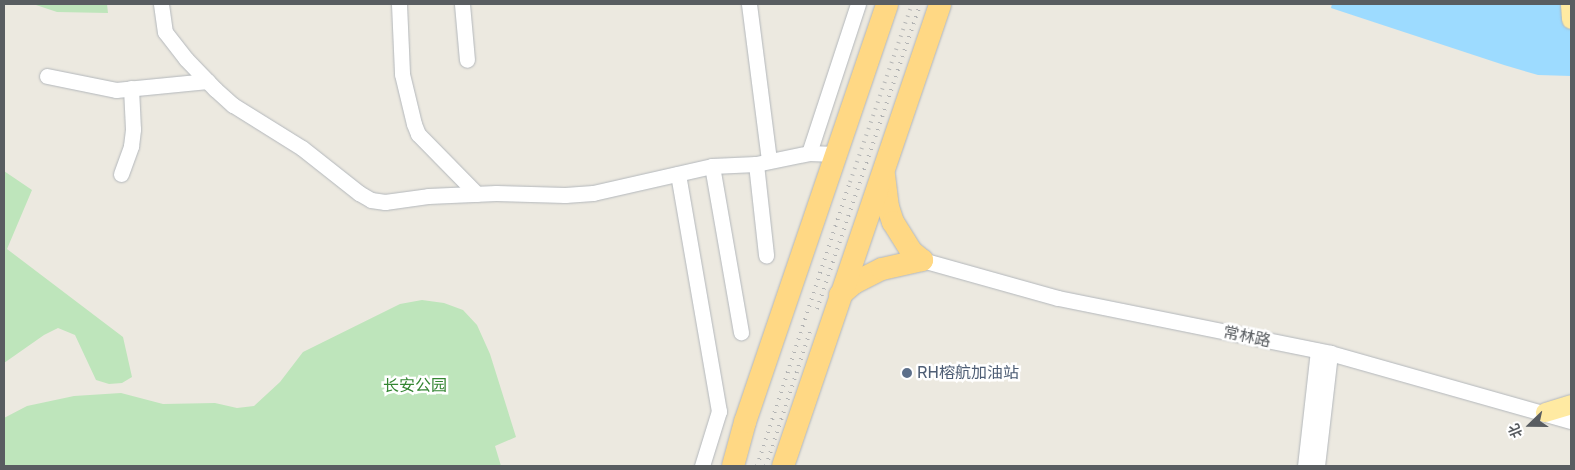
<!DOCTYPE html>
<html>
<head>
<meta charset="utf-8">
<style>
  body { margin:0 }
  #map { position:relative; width:1575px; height:470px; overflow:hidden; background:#ece9e0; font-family:Rubik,"Noto Sans SC",sans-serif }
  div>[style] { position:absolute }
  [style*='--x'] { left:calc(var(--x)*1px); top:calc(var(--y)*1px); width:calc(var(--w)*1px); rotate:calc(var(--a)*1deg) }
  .green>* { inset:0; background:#bee5bb }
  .water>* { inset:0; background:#9ddbff }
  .roads { filter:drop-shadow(0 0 1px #b3b7bb) drop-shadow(0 0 1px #b3b7bb) }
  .minor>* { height:15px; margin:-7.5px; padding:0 7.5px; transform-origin:7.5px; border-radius:7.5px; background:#fff }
  .major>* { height:19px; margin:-9.5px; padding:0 9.5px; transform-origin:9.5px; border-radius:9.5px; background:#ffeaa2 }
  .highway>* { height:22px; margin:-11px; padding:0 11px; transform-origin:11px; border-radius:11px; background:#ffd884 }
  .rail>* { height:4px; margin-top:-2px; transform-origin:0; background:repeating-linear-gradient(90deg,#b2b3b3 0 1px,transparent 0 7px) }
  .dots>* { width:14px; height:14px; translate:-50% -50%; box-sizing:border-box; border:2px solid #fff; border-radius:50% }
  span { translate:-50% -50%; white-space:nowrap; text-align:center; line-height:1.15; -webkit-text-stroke:5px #fff; paint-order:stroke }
  .street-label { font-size:16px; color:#595d61 }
  .service-label { font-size:16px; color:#4e5e75 }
  .left { translate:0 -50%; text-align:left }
  .park-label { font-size:16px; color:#358633 }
  .frame { position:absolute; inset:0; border:5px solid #595d61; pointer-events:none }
  .north { position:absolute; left:1505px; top:400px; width:50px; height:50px; -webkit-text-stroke:4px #fff; paint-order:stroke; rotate:248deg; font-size:14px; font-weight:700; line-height:20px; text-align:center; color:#595d61 }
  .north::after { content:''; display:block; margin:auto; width:18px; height:22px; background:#595d61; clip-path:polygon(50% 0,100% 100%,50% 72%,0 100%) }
</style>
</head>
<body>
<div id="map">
  <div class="green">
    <div style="clip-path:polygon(33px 4px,107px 4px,108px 13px,57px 12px)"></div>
    <div style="clip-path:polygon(4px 171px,32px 190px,7px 249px,123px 337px,132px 377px,122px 383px,109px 384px,96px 380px,75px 335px,58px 328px,44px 335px,4px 363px)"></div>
    <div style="clip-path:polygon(422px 300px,444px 303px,463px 310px,477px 325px,490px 354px,516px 437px,495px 446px,501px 466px,4px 466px,4px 418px,27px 406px,74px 396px,121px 393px,163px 404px,215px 403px,237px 408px,254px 406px,280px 382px,303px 352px,400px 304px)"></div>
  </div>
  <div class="water">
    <div style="clip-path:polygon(1332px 4px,1571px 4px,1571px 76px,1538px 75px,1504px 65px,1331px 8px)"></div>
  </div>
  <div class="roads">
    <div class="minor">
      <div style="--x:161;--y:4;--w:28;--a:82"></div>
      <div style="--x:165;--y:32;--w:34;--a:52"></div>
      <div style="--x:186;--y:59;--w:42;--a:46"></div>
      <div style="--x:215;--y:89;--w:24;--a:42"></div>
      <div style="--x:233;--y:105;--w:81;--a:31.9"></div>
      <div style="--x:302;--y:148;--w:73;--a:38.3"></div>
      <div style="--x:359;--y:193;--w:14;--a:30"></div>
      <div style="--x:371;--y:200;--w:14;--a:8"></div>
      <div style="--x:385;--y:202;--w:43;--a:-7.9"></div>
      <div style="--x:428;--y:196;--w:68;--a:-2.5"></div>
      <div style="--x:496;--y:193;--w:69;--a:1.7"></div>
      <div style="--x:565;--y:195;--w:28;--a:-4"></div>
      <div style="--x:593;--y:193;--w:122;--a:-12.8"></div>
      <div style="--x:712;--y:166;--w:44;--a:-2.6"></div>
      <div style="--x:756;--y:164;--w:54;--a:-11.7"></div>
      <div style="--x:809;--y:153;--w:26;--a:2"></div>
      <div style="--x:399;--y:4;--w:70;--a:87.5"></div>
      <div style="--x:402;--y:74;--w:51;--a:76.5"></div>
      <div style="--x:414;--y:124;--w:11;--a:68"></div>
      <div style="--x:418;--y:134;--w:84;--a:45.5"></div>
      <div style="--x:462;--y:4;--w:56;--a:84.9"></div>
      <div style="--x:749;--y:4;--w:158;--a:82.7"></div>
      <div style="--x:47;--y:76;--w:70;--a:11.5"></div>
      <div style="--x:116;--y:90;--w:92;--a:-5.6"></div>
      <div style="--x:809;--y:153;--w:157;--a:-71.8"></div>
      <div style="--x:756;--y:164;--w:92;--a:83.7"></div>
      <div style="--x:712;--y:166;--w:169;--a:80.1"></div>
      <div style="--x:121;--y:174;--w:30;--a:-70"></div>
      <div style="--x:131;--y:146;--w:17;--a:-83"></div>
      <div style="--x:133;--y:129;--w:41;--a:-92.8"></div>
      <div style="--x:678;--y:174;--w:241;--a:80.2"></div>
      <div style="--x:719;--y:411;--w:58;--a:107.2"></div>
      <div style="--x:922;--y:260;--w:141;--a:15.6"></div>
      <div style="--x:1058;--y:298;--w:278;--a:11.4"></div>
      <div style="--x:1330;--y:353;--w:250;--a:15.8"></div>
      <div style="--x:1305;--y:466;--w:116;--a:-83.6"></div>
      <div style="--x:1317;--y:466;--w:114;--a:-83.4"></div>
    </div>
    <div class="major">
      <div style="--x:1570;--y:4;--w:15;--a:86"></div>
      <div style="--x:1545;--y:412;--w:27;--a:-17"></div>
    </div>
    <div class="highway">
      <div style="--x:884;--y:175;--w:32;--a:83"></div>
      <div style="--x:888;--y:207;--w:16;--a:72"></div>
      <div style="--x:893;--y:222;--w:36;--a:58"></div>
      <div style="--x:912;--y:252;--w:13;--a:39"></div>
      <div style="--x:840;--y:295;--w:18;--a:-41"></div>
      <div style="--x:854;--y:283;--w:31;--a:-27"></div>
      <div style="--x:882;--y:269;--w:41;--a:-12.7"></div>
      <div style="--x:733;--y:466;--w:46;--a:-74.7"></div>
      <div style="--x:745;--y:422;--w:441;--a:-71.2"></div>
      <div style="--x:783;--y:466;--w:488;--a:-71.2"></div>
    </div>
  </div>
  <div class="rail">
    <div style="--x:817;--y:309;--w:322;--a:-71.3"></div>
    <div style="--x:757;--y:466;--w:299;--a:-71.9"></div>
    <div style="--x:850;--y:182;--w:188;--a:-70.8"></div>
    <div style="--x:766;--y:466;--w:142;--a:-71.9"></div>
  </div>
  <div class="dots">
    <div style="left:907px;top:373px;background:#5c6f8a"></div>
  </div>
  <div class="street-label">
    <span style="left:1247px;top:337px;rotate:12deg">常林路</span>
  </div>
  <div class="service-label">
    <span class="left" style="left:917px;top:373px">RH榕航加油站</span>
  </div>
  <div class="park-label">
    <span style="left:415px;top:386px">长安公园</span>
  </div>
  <div class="frame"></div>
  <div class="north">北</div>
</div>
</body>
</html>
